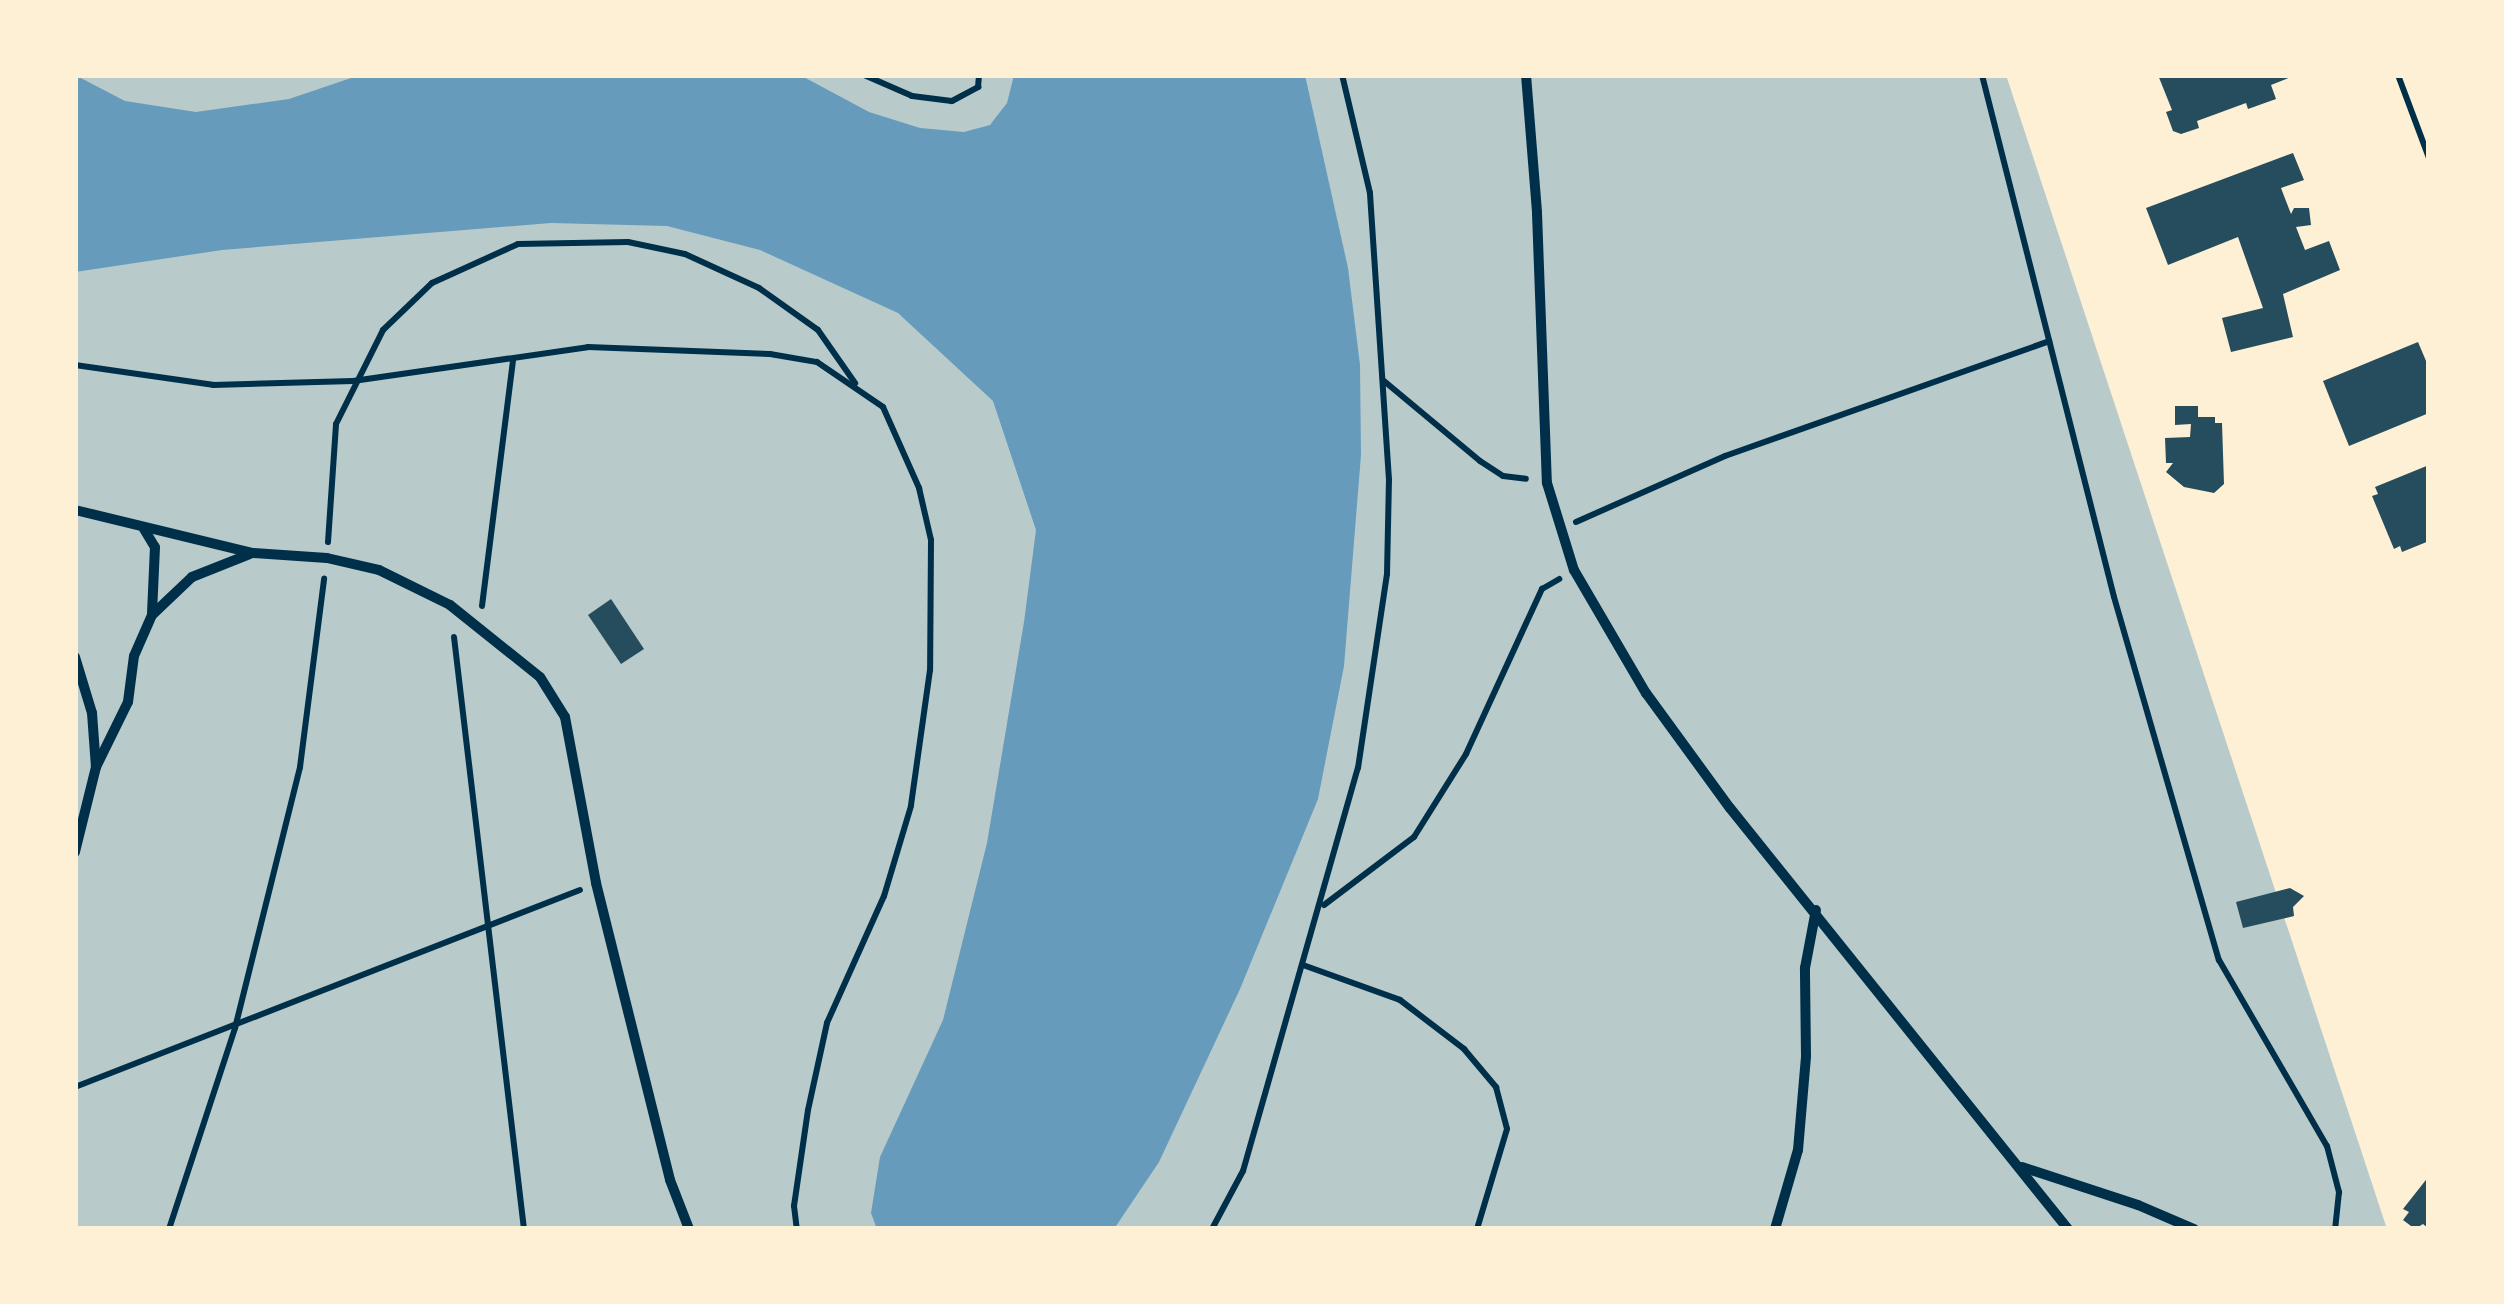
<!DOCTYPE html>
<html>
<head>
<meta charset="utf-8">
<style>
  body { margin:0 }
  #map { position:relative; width:2504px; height:1304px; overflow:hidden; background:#fdf0d5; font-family:Manrope,sans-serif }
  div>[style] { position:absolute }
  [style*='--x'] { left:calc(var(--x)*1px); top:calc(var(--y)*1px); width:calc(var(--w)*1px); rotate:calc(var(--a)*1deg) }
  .green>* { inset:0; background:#b9caca }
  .water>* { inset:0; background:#669bbc }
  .building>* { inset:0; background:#264d5e }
  .path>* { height:6px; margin:-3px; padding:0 3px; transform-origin:3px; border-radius:3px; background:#003049 }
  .pedestrian>* { height:10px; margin:-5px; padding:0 5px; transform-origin:5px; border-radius:5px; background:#003049 }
  span { translate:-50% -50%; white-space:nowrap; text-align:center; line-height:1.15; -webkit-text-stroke:9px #fdf0d5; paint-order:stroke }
  .frame { position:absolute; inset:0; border:78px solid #fdf0d5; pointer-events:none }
</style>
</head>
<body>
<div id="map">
  <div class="green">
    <div style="clip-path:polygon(75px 75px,2006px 75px,2387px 1229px,75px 1229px)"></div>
  </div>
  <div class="water">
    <div style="clip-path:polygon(75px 75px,125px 101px,196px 112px,289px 99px,360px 75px,800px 75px,869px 112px,920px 128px,964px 132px,990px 125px,1007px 103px,1014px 75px,1305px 75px,1348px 268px,1360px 365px,1361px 455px,1344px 666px,1318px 799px,1240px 989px,1159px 1162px,1114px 1229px,877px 1229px,871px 1213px,880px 1157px,943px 1020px,987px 843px,1024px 622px,1036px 530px,993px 401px,898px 313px,760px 250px,667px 226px,551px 223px,222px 250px,75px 272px)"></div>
  </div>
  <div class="building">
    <div style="clip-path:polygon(2158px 75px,2296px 75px,2271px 85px,2276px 99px,2248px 109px,2246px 103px,2197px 121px,2199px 128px,2181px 134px,2173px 131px,2166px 112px,2172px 110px)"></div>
    <div style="clip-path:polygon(2293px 153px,2304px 180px,2281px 188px,2291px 214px,2294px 208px,2309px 208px,2311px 225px,2296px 227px,2305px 250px,2329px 241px,2340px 270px,2283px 294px,2293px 337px,2231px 352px,2222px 318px,2263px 308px,2238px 237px,2168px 265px,2146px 208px)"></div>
    <div style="clip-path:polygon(2418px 342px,2429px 368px,2429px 413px,2349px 446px,2323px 381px)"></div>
    <div style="clip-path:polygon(2175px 406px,2198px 406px,2198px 417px,2215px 417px,2215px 423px,2222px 423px,2224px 484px,2214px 493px,2184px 487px,2166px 472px,2173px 463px,2166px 463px,2165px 438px,2190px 437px,2191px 424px,2175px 425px)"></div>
    <div style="clip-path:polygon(2429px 465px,2429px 541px,2402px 552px,2400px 546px,2394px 549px,2372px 496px,2378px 494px,2375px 487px)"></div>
    <div style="clip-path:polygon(611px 599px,644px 649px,621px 664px,588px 615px)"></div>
    <div style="clip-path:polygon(2290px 888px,2304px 896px,2293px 907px,2294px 916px,2243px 928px,2236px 902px)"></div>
    <div style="clip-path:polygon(2429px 1176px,2429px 1229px,2423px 1224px,2415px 1229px,2403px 1220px,2409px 1212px,2403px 1209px)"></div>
  </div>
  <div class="path">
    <div style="--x:864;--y:75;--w:52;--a:23.6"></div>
    <div style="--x:912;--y:96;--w:40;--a:7.1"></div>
    <div style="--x:952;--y:101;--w:30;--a:-28"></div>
    <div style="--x:978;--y:87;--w:12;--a:-85"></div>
    <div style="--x:1982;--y:75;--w:538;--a:75.81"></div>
    <div style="--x:2114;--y:597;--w:378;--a:73.9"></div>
    <div style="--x:2219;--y:960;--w:215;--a:59.9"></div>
    <div style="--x:2327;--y:1146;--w:48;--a:75.4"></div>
    <div style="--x:2339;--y:1192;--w:37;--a:96"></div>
    <div style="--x:2398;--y:75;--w:89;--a:69.5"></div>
    <div style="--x:75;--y:365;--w:139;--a:8.2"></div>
    <div style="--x:213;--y:385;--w:140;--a:-1.6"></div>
    <div style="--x:353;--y:381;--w:237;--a:-8.2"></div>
    <div style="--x:588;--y:347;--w:182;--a:2.2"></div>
    <div style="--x:770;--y:354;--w:48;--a:9.7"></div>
    <div style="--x:817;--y:362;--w:80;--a:34.3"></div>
    <div style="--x:883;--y:407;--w:89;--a:66"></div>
    <div style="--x:919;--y:488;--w:53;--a:77"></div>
    <div style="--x:931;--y:540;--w:130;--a:90.4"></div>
    <div style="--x:930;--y:670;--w:137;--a:98"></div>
    <div style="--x:911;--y:806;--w:94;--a:106.7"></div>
    <div style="--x:884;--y:896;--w:139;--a:114.2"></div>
    <div style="--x:827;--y:1023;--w:89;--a:102.3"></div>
    <div style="--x:808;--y:1110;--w:97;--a:98.3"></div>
    <div style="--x:794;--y:1206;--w:23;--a:83"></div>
    <div style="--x:1384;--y:381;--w:125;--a:39.8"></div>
    <div style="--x:1480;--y:461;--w:27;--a:33"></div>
    <div style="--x:1503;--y:476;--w:23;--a:7"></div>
    <div style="--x:1576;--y:522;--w:163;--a:-23.9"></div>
    <div style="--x:1725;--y:456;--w:344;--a:-19.5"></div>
    <div style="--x:328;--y:542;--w:118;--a:-86.1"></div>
    <div style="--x:336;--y:424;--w:105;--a:-63.4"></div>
    <div style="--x:383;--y:330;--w:68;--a:-43.8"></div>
    <div style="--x:432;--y:283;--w:94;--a:-24.4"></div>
    <div style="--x:518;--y:244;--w:110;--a:-1"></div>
    <div style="--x:628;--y:242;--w:58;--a:11.9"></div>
    <div style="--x:685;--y:254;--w:81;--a:24.7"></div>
    <div style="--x:759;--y:288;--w:72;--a:35.4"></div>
    <div style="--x:818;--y:330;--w:65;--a:55.1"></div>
    <div style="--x:482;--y:606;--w:248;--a:-82.8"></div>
    <div style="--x:454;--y:637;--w:596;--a:83.26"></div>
    <div style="--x:1324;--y:905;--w:113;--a:-37.1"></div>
    <div style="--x:1414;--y:837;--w:98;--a:-57.9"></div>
    <div style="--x:1466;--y:754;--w:182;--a:-65.3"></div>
    <div style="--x:1542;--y:589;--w:20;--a:-30"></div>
    <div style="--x:1303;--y:965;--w:103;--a:19.8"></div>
    <div style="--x:1400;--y:1000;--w:81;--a:37.4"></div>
    <div style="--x:1464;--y:1049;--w:50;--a:49.9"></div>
    <div style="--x:1496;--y:1087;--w:43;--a:75.3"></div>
    <div style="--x:1507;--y:1129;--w:104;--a:106.7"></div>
    <div style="--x:75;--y:1087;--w:542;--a:-21.31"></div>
    <div style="--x:169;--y:1229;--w:212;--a:-71.8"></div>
    <div style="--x:235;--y:1028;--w:269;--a:-76"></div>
    <div style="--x:300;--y:767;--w:190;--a:-82.7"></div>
    <div style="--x:1212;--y:1229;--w:66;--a:-61.9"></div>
    <div style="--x:1243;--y:1171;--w:419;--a:-74.1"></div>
    <div style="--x:1358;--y:768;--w:196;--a:-81.5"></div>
    <div style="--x:1387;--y:574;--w:94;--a:-88.8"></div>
    <div style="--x:1389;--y:480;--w:288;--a:-93.8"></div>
    <div style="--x:1370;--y:193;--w:121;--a:-103.3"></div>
  </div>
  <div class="pedestrian">
    <div style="--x:1526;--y:75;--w:138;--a:85.4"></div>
    <div style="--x:1537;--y:213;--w:270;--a:87.9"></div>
    <div style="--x:1547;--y:483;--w:91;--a:72.8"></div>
    <div style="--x:1574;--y:570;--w:143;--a:59.7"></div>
    <div style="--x:1646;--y:693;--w:142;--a:53.9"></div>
    <div style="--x:1730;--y:808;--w:540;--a:51.24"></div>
    <div style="--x:75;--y:510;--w:183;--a:13.6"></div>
    <div style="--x:253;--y:553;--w:74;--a:3.9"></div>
    <div style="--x:327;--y:558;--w:53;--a:13"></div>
    <div style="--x:379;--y:570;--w:79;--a:26.2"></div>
    <div style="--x:450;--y:605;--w:115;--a:38.7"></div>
    <div style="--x:540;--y:677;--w:47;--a:58"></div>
    <div style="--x:565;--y:717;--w:169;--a:79.4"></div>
    <div style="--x:596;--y:883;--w:306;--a:76"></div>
    <div style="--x:670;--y:1180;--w:53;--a:68.8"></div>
    <div style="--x:144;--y:529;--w:21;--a:59"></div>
    <div style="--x:155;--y:547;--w:65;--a:92.6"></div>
    <div style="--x:75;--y:657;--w:59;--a:73.1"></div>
    <div style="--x:92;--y:713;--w:54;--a:85.8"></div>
    <div style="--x:96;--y:767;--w:88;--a:103.9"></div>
    <div style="--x:96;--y:767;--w:72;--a:-63.8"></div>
    <div style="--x:128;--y:702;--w:46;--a:-82.6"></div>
    <div style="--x:134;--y:656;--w:45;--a:-66.3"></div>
    <div style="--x:152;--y:615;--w:55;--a:-43.5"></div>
    <div style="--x:192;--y:577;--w:62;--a:-21.6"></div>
    <div style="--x:2022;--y:1167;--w:122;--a:18.1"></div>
    <div style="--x:2138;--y:1205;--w:61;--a:23.2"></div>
    <div style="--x:1775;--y:1229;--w:82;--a:-73.8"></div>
    <div style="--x:1798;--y:1150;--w:94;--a:-85.1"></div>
    <div style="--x:1806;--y:1056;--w:88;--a:-90.7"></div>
    <div style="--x:1805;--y:968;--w:59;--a:-79.3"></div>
  </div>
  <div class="frame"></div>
</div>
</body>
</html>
